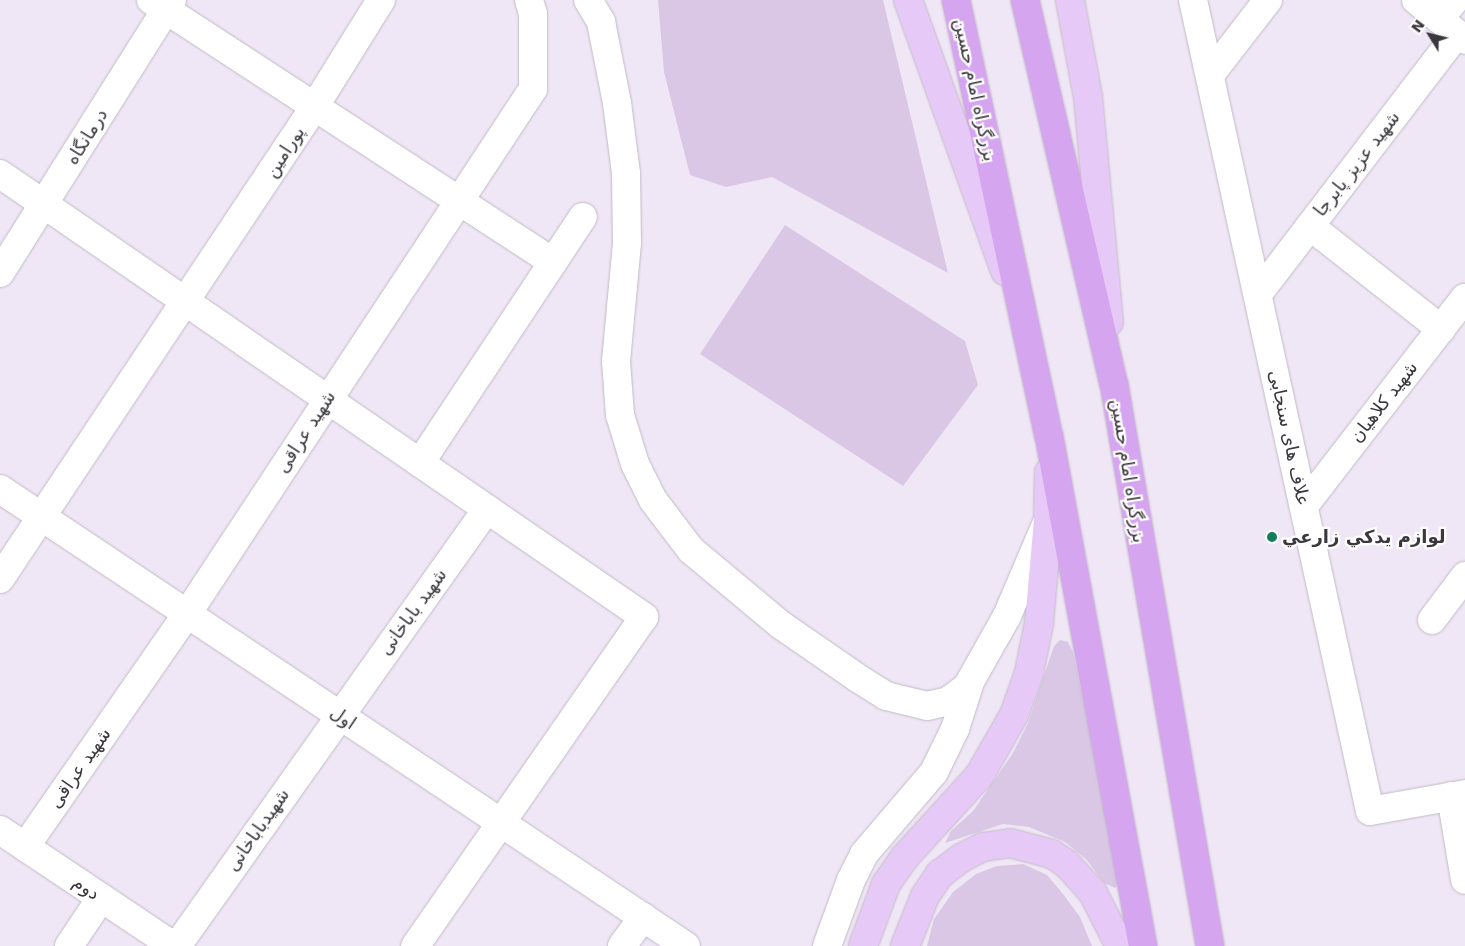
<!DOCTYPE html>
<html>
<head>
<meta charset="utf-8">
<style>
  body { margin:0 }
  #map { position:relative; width:1465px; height:946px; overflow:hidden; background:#f0e7f6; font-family:"DejaVu Sans","Noto Sans Arabic",sans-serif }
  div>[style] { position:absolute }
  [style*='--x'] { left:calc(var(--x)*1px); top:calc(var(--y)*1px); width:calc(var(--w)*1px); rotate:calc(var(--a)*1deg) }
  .green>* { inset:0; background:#dac7e5 }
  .roads { filter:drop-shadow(0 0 1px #c2b9c7) drop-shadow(0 0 1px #c2b9c7) }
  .minor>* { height:28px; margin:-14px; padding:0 14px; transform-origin:14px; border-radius:14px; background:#fff }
  .major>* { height:28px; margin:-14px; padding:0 14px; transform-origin:14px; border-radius:14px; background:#e6c9f6 }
  .highway>* { height:28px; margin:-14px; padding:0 14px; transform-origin:14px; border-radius:14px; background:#d6a5f0 }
  .dots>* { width:14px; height:14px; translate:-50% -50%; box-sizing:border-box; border:2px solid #fff; border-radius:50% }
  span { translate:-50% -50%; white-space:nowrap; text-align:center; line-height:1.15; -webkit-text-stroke:4.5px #fff; paint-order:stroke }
  .street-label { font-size:18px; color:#3a373d }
  .poi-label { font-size:18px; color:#3a373d; font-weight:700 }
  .left { translate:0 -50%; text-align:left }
  .north { position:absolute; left:1405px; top:10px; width:50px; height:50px; -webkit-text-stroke:4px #fff; paint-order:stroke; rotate:306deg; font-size:14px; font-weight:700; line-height:20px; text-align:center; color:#3a373d }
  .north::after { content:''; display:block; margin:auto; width:18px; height:22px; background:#3a373d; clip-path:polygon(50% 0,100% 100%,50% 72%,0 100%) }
</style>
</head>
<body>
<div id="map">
  <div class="green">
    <div style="clip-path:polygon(658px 0,883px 0,948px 273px,772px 177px,726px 187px,690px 175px,664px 72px)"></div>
    <div style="clip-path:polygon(785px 225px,965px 341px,978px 385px,903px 486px,700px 354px)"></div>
    <div style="clip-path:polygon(1060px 640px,1068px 642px,1073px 652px,1120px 881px,1115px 888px,1104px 883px,1086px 859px,1065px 842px,1029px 827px,1003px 824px,945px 843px,951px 831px,973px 811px,1013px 753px,1028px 723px,1054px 646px)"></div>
    <div style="clip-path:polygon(1023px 864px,1047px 875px,1063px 894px,1080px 917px,1092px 946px,927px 946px,934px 919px,953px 892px,976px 874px,997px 866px)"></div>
  </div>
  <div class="roads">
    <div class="minor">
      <div style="--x:151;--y:0;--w:480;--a:33.1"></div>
      <div style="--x:588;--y:0;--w:26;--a:59"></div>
      <div style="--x:601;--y:22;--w:83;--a:78.8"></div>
      <div style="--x:617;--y:103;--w:71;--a:82.7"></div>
      <div style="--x:626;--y:173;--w:70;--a:89.2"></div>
      <div style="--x:627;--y:243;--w:119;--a:95.3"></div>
      <div style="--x:616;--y:361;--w:54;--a:85.8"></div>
      <div style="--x:620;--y:415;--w:51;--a:73"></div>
      <div style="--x:635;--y:464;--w:40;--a:63.4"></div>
      <div style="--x:653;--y:500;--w:63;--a:52.8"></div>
      <div style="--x:691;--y:550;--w:117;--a:39.8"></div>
      <div style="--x:781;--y:625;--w:95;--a:34.7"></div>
      <div style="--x:859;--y:679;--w:32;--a:32"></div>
      <div style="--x:886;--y:696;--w:42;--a:13.7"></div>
      <div style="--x:927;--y:706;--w:22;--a:-13"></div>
      <div style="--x:948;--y:701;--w:24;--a:-36"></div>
      <div style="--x:967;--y:687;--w:81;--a:-60.6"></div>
      <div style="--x:1007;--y:616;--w:97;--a:-66.9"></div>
      <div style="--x:1193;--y:0;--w:830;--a:77.69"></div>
      <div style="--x:1370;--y:811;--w:97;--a:-10.1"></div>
      <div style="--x:1416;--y:0;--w:63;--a:39.2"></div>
      <div style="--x:1439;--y:19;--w:25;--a:-50"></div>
      <div style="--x:1210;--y:75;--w:95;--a:-52.3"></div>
      <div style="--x:0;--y:174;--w:782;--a:34.52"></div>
      <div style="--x:644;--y:617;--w:401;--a:124.8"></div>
      <div style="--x:1310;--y:226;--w:167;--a:38.2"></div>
      <div style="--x:0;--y:273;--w:323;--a:-57.8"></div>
      <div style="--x:1258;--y:294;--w:327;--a:-52.6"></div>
      <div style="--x:420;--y:463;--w:295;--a:-56.5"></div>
      <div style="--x:0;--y:489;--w:824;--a:33.67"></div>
      <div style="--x:1304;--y:506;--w:263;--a:-52.3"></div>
      <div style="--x:0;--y:579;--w:568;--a:-56.34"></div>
      <div style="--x:315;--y:106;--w:125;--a:-58.1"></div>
      <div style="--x:1432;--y:620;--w:55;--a:-53.1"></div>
      <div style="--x:1451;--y:796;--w:85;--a:80.5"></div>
      <div style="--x:0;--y:830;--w:208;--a:33.8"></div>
      <div style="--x:25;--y:847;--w:284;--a:-55.2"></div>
      <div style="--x:187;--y:614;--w:629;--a:-56.61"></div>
      <div style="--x:533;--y:89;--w:75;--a:-90"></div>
      <div style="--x:533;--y:14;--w:15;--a:-106"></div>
      <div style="--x:69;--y:946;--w:58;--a:-56.3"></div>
      <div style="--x:177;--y:946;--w:536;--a:-54.65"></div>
      <div style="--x:622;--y:946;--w:36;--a:-54"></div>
      <div style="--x:827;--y:946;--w:70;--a:-70"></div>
      <div style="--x:851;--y:880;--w:29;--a:-63"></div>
      <div style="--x:864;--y:854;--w:108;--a:-49.5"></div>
      <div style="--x:934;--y:772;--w:48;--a:-64"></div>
      <div style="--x:955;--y:729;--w:49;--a:-72.3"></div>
    </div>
    <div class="major">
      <div style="--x:908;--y:0;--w:288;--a:70.3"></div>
      <div style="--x:1070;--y:0;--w:99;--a:79.5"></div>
      <div style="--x:1088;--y:97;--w:226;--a:84.7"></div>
      <div style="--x:863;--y:946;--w:66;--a:-69.6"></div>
      <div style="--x:886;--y:884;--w:32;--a:-55"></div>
      <div style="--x:904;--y:858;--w:111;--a:-47.6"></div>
      <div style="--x:979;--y:776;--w:70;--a:-60.2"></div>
      <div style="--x:1014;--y:715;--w:45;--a:-70.3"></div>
      <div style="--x:1029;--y:673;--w:51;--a:-78.7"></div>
      <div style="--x:1039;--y:623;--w:103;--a:-85"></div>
      <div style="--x:1048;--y:520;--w:48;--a:-88.8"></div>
      <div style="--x:905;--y:946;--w:54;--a:-68.2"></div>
      <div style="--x:925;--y:896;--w:27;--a:-56"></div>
      <div style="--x:940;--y:874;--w:26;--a:-37"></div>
      <div style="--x:961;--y:858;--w:25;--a:-27"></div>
      <div style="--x:983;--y:847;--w:27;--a:-8"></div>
      <div style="--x:1010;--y:843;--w:43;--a:14.7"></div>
      <div style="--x:1052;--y:854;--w:18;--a:34"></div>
      <div style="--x:1067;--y:864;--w:39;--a:48"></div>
      <div style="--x:1093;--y:893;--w:59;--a:63"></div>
    </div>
    <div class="highway">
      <div style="--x:956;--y:0;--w:446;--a:78"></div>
      <div style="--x:1049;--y:436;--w:519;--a:79.56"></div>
      <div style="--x:1025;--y:0;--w:394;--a:77"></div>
      <div style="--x:1114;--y:384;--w:570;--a:80.31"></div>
    </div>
  </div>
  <div class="dots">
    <div style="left:1272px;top:537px;background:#137e59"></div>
  </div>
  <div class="street-label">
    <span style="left:975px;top:90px;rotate:78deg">بزرگراه امام حسین</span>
    <span style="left:87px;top:137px;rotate:-58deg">درمانگاه</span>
    <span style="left:285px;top:152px;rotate:-57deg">پورامین</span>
    <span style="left:1357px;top:164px;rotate:-52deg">شهید عزیز پابرجا</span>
    <span style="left:1384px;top:402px;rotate:-52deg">شهید کلاهیان</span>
    <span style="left:306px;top:432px;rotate:-57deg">شهید عراقی</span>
    <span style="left:1289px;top:438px;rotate:78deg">علاف های سنجابی</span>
    <span style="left:1128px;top:471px;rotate:81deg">بزرگراه امام حسین</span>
    <span style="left:413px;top:612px;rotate:-54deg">شهید باباخانی</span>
    <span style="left:343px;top:718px;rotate:34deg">اول</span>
    <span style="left:80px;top:768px;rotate:-55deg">شهید عراقی</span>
    <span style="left:258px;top:830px;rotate:-55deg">شهیدباباخانی</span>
    <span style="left:86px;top:888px;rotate:34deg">دوم</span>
  </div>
  <div class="poi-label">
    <span class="left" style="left:1282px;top:537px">لوازم يدكي زارعي</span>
  </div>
  <div class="north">N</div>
</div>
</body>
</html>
